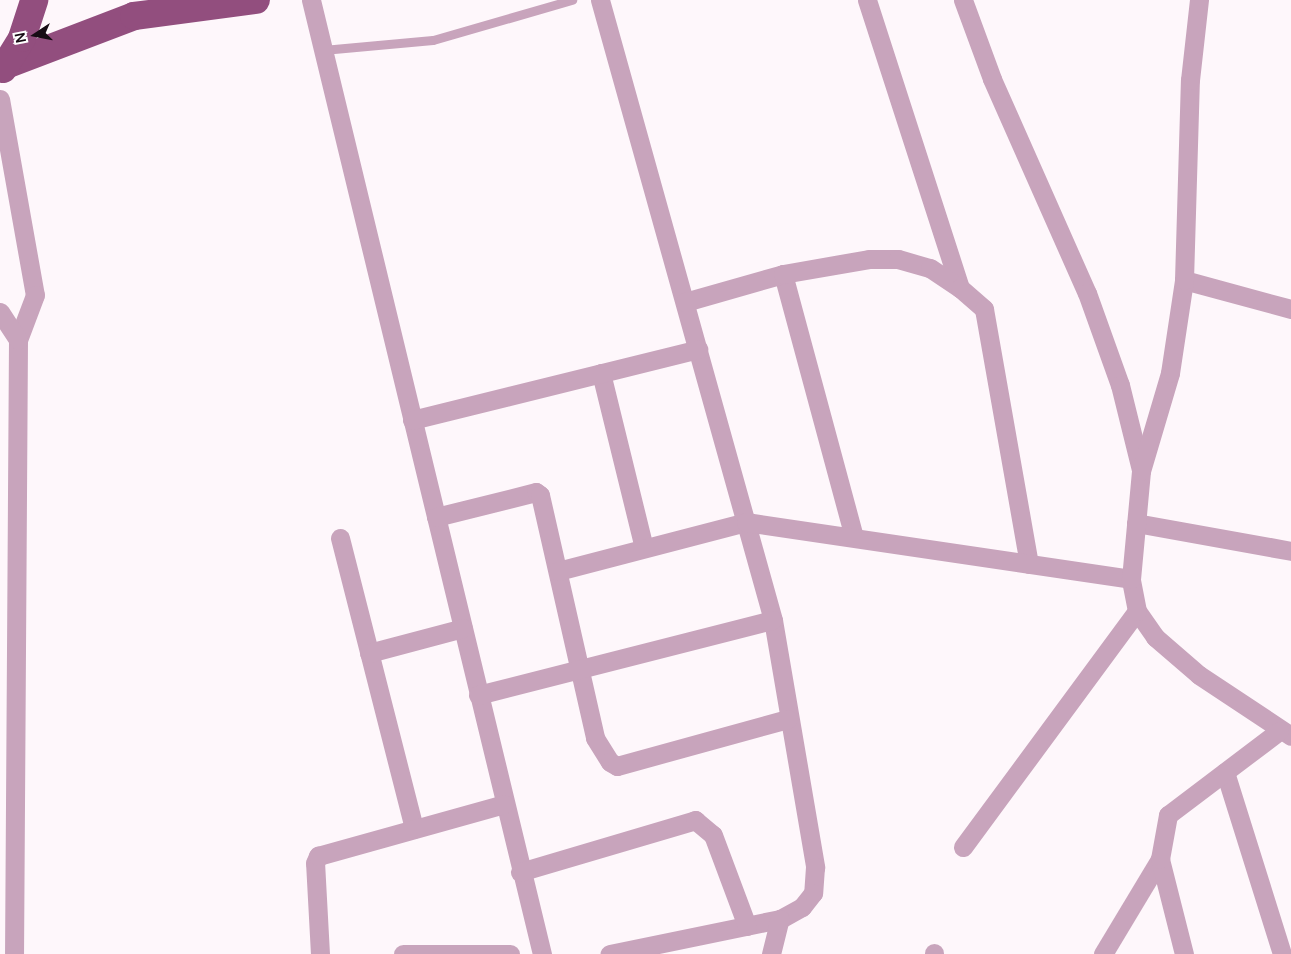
<!DOCTYPE html>
<html>
<head>
<meta charset="utf-8">
<style>
  body { margin:0 }
  #map { position:relative; width:1291px; height:954px; overflow:hidden; background:#fef7fb; font-family:Manrope,sans-serif }
  div>[style] { position:absolute }
  [style*='--x'] { left:calc(var(--x)*1px); top:calc(var(--y)*1px); width:calc(var(--w)*1px); rotate:calc(var(--a)*1deg) }
  .service>* { height:9px; margin:-4.5px; padding:0 4.5px; transform-origin:4.5px; border-radius:4.5px; background:#c8a4bc }
  .minor>* { height:19px; margin:-9.5px; padding:0 9.5px; transform-origin:9.5px; border-radius:9.5px; background:#c8a4bc }
  .trunk>* { height:28px; margin:-14px; padding:0 14px; transform-origin:14px; border-radius:14px; background:#924e7e }
  span { translate:-50% -50%; white-space:nowrap; text-align:center; line-height:1.15; -webkit-text-stroke:4.5px #fff; paint-order:stroke }
  .north { position:absolute; left:10px; top:10px; width:50px; height:50px; -webkit-text-stroke:4px #fff; paint-order:stroke; rotate:259deg; font-size:14px; font-weight:700; line-height:20px; text-align:center; color:#170c14 }
  .north::after { content:''; display:block; margin:auto; width:18px; height:22px; background:#170c14; clip-path:polygon(50% 0,100% 100%,50% 72%,0 100%) }
</style>
</head>
<body>
<div id="map">
  <div class="service">
    <div style="--x:323;--y:50;--w:110;--a:-5.2"></div>
    <div style="--x:433;--y:40;--w:145;--a:-16.1"></div>
  </div>
  <div class="minor">
    <div style="--x:311;--y:0;--w:982;--a:76.39"></div>
    <div style="--x:600;--y:0;--w:644;--a:74.41"></div>
    <div style="--x:773;--y:620;--w:251;--a:80.3"></div>
    <div style="--x:815;--y:867;--w:26;--a:94"></div>
    <div style="--x:813;--y:893;--w:18;--a:128"></div>
    <div style="--x:802;--y:907;--w:25;--a:151"></div>
    <div style="--x:780;--y:919;--w:174;--a:168.4"></div>
    <div style="--x:867;--y:0;--w:303;--a:72.1"></div>
    <div style="--x:963;--y:0;--w:84;--a:69.8"></div>
    <div style="--x:992;--y:79;--w:234;--a:66.1"></div>
    <div style="--x:1087;--y:293;--w:98;--a:70.3"></div>
    <div style="--x:1120;--y:385;--w:88;--a:76.1"></div>
    <div style="--x:0;--y:99;--w:199;--a:79.9"></div>
    <div style="--x:35;--y:295;--w:48;--a:110.7"></div>
    <div style="--x:18;--y:340;--w:614;--a:90.37"></div>
    <div style="--x:783;--y:274;--w:272;--a:74.9"></div>
    <div style="--x:1184;--y:280;--w:111;--a:15.2"></div>
    <div style="--x:685;--y:302;--w:102;--a:-15.9"></div>
    <div style="--x:783;--y:274;--w:87;--a:-9.9"></div>
    <div style="--x:869;--y:259;--w:29;--a:0"></div>
    <div style="--x:898;--y:259;--w:33;--a:16"></div>
    <div style="--x:930;--y:268;--w:36;--a:34"></div>
    <div style="--x:960;--y:288;--w:32;--a:41"></div>
    <div style="--x:984;--y:309;--w:259;--a:80"></div>
    <div style="--x:0;--y:312;--w:33;--a:57"></div>
    <div style="--x:601;--y:373;--w:180;--a:76.2"></div>
    <div style="--x:412;--y:420;--w:295;--a:-13.9"></div>
    <div style="--x:436;--y:517;--w:103;--a:-14"></div>
    <div style="--x:536;--y:492;--w:5;--a:37"></div>
    <div style="--x:540;--y:495;--w:249;--a:77.2"></div>
    <div style="--x:595;--y:738;--w:28;--a:58"></div>
    <div style="--x:610;--y:762;--w:8;--a:30"></div>
    <div style="--x:617;--y:766;--w:177;--a:-15.4"></div>
    <div style="--x:1136;--y:523;--w:158;--a:10.2"></div>
    <div style="--x:340;--y:538;--w:300;--a:75.7"></div>
    <div style="--x:558;--y:571;--w:194;--a:-14.6"></div>
    <div style="--x:746;--y:522;--w:389;--a:8.4"></div>
    <div style="--x:1137;--y:611;--w:32;--a:55"></div>
    <div style="--x:1155;--y:637;--w:58;--a:40.8"></div>
    <div style="--x:1199;--y:675;--w:110;--a:33.5"></div>
    <div style="--x:369;--y:653;--w:97;--a:-14.9"></div>
    <div style="--x:478;--y:695;--w:304;--a:-14.3"></div>
    <div style="--x:1225;--y:772;--w:191;--a:72.6"></div>
    <div style="--x:963;--y:847;--w:293;--a:-53.6"></div>
    <div style="--x:1137;--y:611;--w:33;--a:-101"></div>
    <div style="--x:1131;--y:579;--w:108;--a:-84.7"></div>
    <div style="--x:1141;--y:471;--w:102;--a:-73.5"></div>
    <div style="--x:1170;--y:373;--w:94;--a:-81.4"></div>
    <div style="--x:1184;--y:280;--w:200;--a:-88.3"></div>
    <div style="--x:1190;--y:80;--w:81;--a:-83.6"></div>
    <div style="--x:520;--y:872;--w:183;--a:-16.5"></div>
    <div style="--x:695;--y:820;--w:23;--a:40"></div>
    <div style="--x:713;--y:835;--w:97;--a:69.5"></div>
    <div style="--x:934;--y:953;--w:1;--a:90"></div>
    <div style="--x:320;--y:954;--w:91;--a:-93.1"></div>
    <div style="--x:315;--y:863;--w:8;--a:-67"></div>
    <div style="--x:318;--y:856;--w:193;--a:-15.6"></div>
    <div style="--x:403;--y:954;--w:107;--a:0"></div>
    <div style="--x:771;--y:954;--w:36;--a:-76"></div>
    <div style="--x:1103;--y:954;--w:111;--a:-59"></div>
    <div style="--x:1184;--y:954;--w:98;--a:-104.2"></div>
    <div style="--x:1160;--y:859;--w:45;--a:-79.7"></div>
    <div style="--x:1168;--y:815;--w:139;--a:-37.1"></div>
  </div>
  <div class="trunk">
    <div style="--x:6;--y:65;--w:137;--a:-20.9"></div>
    <div style="--x:134;--y:16;--w:123;--a:-7.5"></div>
    <div style="--x:3;--y:69;--w:36;--a:-58"></div>
    <div style="--x:22;--y:38;--w:40;--a:-72"></div>
  </div>
  <div class="north">N</div>
</div>
</body>
</html>
